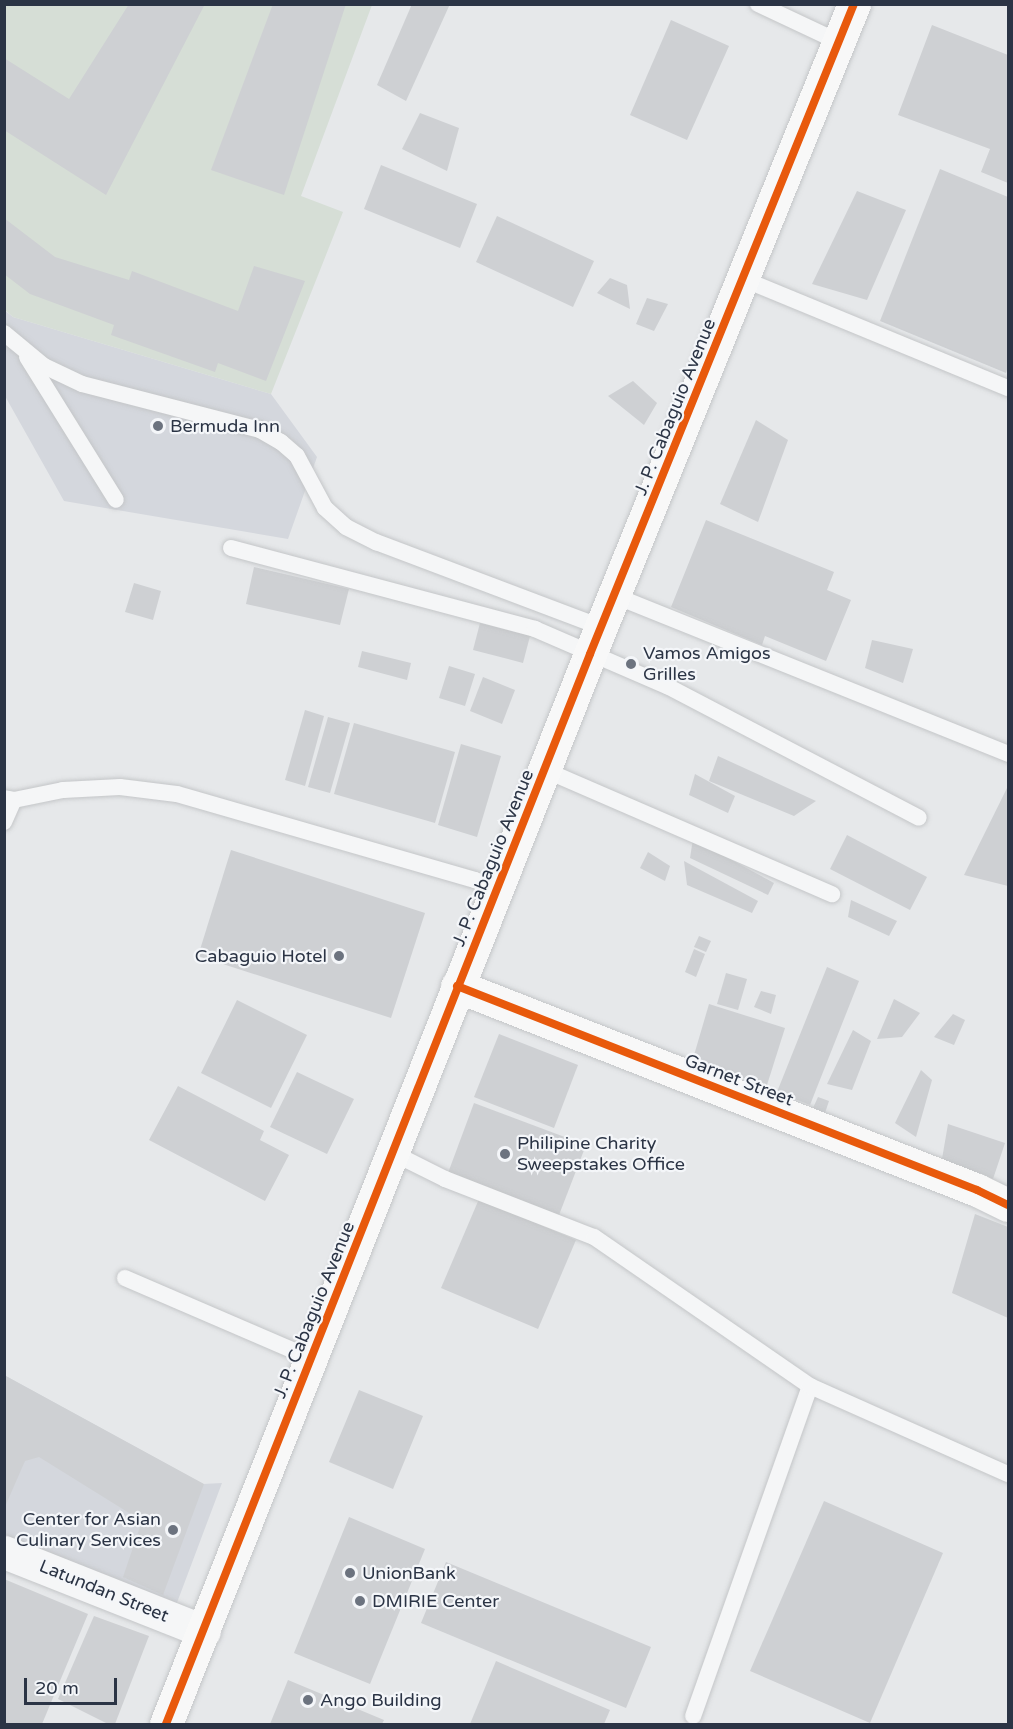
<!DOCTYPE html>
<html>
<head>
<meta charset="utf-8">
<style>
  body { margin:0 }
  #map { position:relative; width:1013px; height:1729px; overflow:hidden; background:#e6e8ea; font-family:"Varela Round",sans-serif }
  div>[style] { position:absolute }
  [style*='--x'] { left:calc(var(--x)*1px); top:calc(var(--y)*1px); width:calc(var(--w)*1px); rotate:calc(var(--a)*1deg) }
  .built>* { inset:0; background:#d4d7dd }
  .green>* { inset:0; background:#d6ded6 }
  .building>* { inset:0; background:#ced0d3 }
  .roads { filter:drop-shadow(0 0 2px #c4c6c8) drop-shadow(0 0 2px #c4c6c8) }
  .lane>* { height:16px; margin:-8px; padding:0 8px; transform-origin:8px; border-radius:8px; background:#f5f6f7 }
  .street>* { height:33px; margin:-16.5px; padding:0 16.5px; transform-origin:16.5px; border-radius:16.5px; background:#f5f6f7 }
  .secondary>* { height:33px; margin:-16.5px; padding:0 16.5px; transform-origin:16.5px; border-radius:16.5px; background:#f8f8f8 }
  .primary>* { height:33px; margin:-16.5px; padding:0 16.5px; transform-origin:16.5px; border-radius:16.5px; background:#f8f8f8 }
  .cycleway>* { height:8px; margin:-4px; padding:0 4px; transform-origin:4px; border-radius:4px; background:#e8590c }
  .dots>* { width:16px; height:16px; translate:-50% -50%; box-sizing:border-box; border:3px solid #f4f6f9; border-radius:50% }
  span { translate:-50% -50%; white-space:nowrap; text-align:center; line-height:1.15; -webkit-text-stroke:4.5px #f4f6f9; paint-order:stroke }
  .street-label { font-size:18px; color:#2b3445 }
  .poi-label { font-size:18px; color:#2b3445 }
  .left { translate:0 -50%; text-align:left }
  .right { translate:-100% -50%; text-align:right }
  .frame { position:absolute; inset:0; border:6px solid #2b3445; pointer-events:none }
  .scale { position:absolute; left:24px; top:1678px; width:93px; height:27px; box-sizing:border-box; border:3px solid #2b3445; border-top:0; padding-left:8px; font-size:18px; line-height:21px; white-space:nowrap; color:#2b3445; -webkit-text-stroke:4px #f4f6f9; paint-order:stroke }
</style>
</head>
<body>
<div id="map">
  <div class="built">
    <div style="clip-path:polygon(4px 310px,13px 317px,271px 394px,317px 457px,288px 539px,64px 501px,5px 396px)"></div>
    <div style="clip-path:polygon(4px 1375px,203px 1484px,222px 1483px,175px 1608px,5px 1537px)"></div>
  </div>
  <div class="green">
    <div style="clip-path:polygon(5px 5px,372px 5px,301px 196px,343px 212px,271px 394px,13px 317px,5px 310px)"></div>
  </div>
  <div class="building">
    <div style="clip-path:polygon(129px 4px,205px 4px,106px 195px,4px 130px,4px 58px,69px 99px)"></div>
    <div style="clip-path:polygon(273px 4px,346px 4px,284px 195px,211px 170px)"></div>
    <div style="clip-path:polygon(412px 4px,450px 4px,406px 101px,377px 85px)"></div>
    <div style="clip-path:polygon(671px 20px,729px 46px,687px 140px,630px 115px)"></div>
    <div style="clip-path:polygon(932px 25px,1008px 55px,1008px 183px,981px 172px,990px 149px,898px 115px)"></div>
    <div style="clip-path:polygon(420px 113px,459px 128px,447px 171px,402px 149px)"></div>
    <div style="clip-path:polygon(381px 165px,477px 204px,460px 248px,364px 209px)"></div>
    <div style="clip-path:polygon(940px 169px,1008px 197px,1008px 366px,1006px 373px,880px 321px)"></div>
    <div style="clip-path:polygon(857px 191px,906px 210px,867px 300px,812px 284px)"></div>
    <div style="clip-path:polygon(497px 216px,594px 261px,573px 307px,476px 262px)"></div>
    <div style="clip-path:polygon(4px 218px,55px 257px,129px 280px,132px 271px,238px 311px,254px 266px,305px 281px,266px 381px,218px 363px,215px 372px,111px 335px,114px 325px,30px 294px,4px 274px)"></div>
    <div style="clip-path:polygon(610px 278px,627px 285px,630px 309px,597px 293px)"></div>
    <div style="clip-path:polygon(647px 298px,668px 304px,654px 331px,636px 324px)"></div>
    <div style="clip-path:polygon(633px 381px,657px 403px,644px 425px,608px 396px)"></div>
    <div style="clip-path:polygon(756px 420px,788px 440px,758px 522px,720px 504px)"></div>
    <div style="clip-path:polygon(706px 520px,834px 572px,827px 590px,851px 600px,826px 661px,765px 636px,762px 645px,671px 607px)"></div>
    <div style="clip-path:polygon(254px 567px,349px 589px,340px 625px,246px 604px)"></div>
    <div style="clip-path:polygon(134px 583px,161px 591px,153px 620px,125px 612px)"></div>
    <div style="clip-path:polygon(480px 623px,530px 636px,523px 663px,473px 650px)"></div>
    <div style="clip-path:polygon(872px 640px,913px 649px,903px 683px,865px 668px)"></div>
    <div style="clip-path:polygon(362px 651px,411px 663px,407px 680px,358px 667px)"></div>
    <div style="clip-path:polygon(449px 666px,475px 674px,465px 706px,439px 698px)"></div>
    <div style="clip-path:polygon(483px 677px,515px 690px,502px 724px,470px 711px)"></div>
    <div style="clip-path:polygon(305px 710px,324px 716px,305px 786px,285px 780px)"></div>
    <div style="clip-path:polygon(328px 717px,350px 723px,330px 793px,308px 787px)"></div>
    <div style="clip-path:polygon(354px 723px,455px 752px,435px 823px,334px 794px)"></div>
    <div style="clip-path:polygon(461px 744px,501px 756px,477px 837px,438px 825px)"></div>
    <div style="clip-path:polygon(718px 756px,816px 801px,794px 816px,709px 781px)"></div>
    <div style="clip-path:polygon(695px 774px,735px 796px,728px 813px,689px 795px)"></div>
    <div style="clip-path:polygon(1008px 786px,1008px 886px,964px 875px)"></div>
    <div style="clip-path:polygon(847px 835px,927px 877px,910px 910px,830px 869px)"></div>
    <div style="clip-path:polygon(693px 839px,774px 883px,768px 895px,690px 858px)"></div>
    <div style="clip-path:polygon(231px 850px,425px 913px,391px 1018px,198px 956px)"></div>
    <div style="clip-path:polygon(648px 852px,670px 866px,665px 881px,640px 868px)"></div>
    <div style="clip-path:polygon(684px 861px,758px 901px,752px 913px,687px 885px)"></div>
    <div style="clip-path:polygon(851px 900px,897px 921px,889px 936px,848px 917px)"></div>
    <div style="clip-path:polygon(699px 936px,711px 941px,706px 952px,694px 947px)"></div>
    <div style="clip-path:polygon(694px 949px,705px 954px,696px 977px,685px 972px)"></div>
    <div style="clip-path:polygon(827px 967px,859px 981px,810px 1105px,777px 1092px)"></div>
    <div style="clip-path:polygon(726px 973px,747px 979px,738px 1010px,717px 1004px)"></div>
    <div style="clip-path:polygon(761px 991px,776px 995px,771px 1014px,754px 1007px)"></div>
    <div style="clip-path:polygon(894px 999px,920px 1013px,902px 1037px,877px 1039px)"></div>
    <div style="clip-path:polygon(237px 1000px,307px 1035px,271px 1108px,201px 1073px)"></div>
    <div style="clip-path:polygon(709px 1004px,785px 1028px,767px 1085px,692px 1062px)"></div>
    <div style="clip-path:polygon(953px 1014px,965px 1020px,954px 1045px,934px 1037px)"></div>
    <div style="clip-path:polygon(853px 1030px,871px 1041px,852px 1090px,827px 1084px)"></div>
    <div style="clip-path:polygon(499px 1034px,578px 1065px,554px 1128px,474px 1097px)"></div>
    <div style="clip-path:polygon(921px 1070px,932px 1080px,916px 1137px,895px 1123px)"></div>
    <div style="clip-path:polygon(297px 1072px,354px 1099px,327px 1154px,270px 1127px)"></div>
    <div style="clip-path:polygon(178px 1086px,264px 1131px,260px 1140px,289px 1155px,265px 1201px,149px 1140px)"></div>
    <div style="clip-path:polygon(818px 1097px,829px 1101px,825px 1113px,813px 1108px)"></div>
    <div style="clip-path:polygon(474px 1103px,586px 1145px,559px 1215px,448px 1173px)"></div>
    <div style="clip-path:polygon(948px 1124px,1005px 1143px,993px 1179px,942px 1159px)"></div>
    <div style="clip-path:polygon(479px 1199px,576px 1240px,538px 1329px,441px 1288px)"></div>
    <div style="clip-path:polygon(975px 1214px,1008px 1227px,1008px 1318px,952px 1293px)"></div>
    <div style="clip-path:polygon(4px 1375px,204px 1484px,163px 1595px,123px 1577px,142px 1521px,39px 1457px,25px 1461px,4px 1509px)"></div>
    <div style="clip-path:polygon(359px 1390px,423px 1416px,393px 1489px,329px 1462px)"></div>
    <div style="clip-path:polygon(824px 1501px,943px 1553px,870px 1723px,750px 1671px)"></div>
    <div style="clip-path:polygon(349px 1517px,425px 1549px,370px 1684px,294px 1653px)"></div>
    <div style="clip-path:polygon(446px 1562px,651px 1647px,626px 1708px,421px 1623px)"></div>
    <div style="clip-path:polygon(4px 1579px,88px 1614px,42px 1724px,4px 1724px)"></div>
    <div style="clip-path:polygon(94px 1616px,149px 1636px,115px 1724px,108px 1724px,58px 1699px)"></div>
    <div style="clip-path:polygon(496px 1661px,610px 1710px,604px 1724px,470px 1724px)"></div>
    <div style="clip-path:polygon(288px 1680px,384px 1720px,382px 1724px,270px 1724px)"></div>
  </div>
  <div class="roads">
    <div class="lane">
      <div style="--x:758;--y:4;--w:89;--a:25.1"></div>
      <div style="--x:743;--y:279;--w:287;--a:22.4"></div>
      <div style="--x:4;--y:333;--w:52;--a:39.5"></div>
      <div style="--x:44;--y:366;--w:42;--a:25.3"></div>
      <div style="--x:82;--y:384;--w:184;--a:14.5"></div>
      <div style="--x:260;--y:430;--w:24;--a:30"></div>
      <div style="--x:281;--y:442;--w:21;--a:41"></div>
      <div style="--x:297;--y:456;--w:59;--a:61.7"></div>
      <div style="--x:325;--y:508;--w:28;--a:42"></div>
      <div style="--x:346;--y:527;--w:34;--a:27"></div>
      <div style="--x:376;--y:542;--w:241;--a:20.7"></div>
      <div style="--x:27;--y:357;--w:168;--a:58.1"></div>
      <div style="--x:231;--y:548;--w:315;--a:14.9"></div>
      <div style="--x:535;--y:629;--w:144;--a:23.4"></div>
      <div style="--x:667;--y:686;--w:284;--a:27.6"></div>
      <div style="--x:613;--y:595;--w:426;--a:21.9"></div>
      <div style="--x:545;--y:770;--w:313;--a:23.4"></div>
      <div style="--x:4;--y:798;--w:10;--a:11"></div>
      <div style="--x:14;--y:800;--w:50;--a:-11.5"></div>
      <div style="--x:63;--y:790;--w:57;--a:-3"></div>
      <div style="--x:120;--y:787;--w:57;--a:7"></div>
      <div style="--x:177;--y:794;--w:310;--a:16.1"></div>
      <div style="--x:475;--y:880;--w:23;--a:25"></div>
      <div style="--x:4;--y:822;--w:24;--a:-66"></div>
      <div style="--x:393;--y:1153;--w:58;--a:26.6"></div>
      <div style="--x:445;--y:1179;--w:160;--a:21.3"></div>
      <div style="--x:594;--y:1237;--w:262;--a:34.6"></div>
      <div style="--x:810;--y:1386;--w:350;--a:109.5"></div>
      <div style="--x:125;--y:1278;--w:202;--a:23.3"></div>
      <div style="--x:810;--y:1386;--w:217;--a:24"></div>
    </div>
    <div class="street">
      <div style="--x:4;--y:1552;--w:215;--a:21.6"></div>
    </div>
    <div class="secondary">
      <div style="--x:457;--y:986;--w:559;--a:21.42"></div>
      <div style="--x:977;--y:1190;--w:34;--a:26"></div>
    </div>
    <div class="primary">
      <div style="--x:166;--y:1724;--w:1151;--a:-68.38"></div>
      <div style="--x:590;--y:654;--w:702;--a:-67.9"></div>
    </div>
  </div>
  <div class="cycleway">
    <div style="--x:457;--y:986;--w:559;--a:21.42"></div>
    <div style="--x:977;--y:1190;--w:34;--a:26"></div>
    <div style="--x:166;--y:1724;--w:1151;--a:-68.38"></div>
    <div style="--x:590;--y:654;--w:702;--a:-67.9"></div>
  </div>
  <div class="dots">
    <div style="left:158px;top:426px;background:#6c737f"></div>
    <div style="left:631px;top:664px;background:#6c737f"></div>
    <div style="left:339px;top:956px;background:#6c737f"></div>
    <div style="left:505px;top:1154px;background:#6c737f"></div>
    <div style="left:173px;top:1530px;background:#6c737f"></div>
    <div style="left:350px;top:1573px;background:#6c737f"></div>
    <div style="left:360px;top:1601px;background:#6c737f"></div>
    <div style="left:308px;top:1700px;background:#6c737f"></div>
  </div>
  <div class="street-label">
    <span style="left:675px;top:407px;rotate:-68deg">J. P. Cabaguio Avenue</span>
    <span style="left:493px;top:858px;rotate:-68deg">J. P. Cabaguio Avenue</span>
    <span style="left:739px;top:1080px;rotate:21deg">Garnet Street</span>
    <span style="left:314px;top:1310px;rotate:-68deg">J. P. Cabaguio Avenue</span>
    <span style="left:104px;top:1591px;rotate:22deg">Latundan Street</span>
  </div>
  <div class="poi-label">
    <span class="left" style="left:170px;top:426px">Bermuda Inn</span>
    <span class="left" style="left:643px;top:664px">Vamos Amigos<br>Grilles</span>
    <span class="right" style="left:327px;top:956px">Cabaguio Hotel</span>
    <span class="left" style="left:517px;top:1154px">Philipine Charity<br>Sweepstakes Office</span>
    <span class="right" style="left:161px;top:1530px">Center for Asian<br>Culinary Services</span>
    <span class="left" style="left:362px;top:1573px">UnionBank</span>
    <span class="left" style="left:372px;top:1601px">DMIRIE Center</span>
    <span class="left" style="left:320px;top:1700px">Ango Building</span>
  </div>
  <div class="frame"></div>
  <div class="scale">20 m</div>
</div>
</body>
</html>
